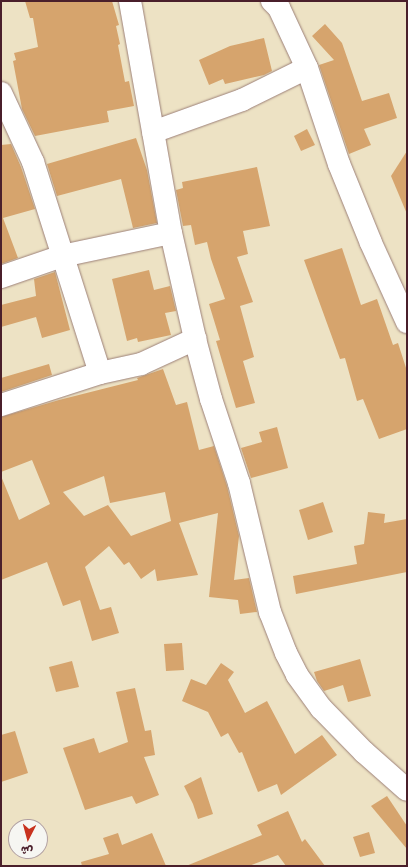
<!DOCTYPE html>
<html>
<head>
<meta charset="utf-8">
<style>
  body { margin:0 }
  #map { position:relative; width:408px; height:867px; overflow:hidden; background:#ede2c4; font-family:"Architects Daughter","Playpen Sans Arabic",sans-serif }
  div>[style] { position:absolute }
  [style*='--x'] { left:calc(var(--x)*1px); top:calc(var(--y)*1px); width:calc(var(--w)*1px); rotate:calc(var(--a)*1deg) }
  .building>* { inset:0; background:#d6a46d }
  .roads { filter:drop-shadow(0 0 1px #9c8078) drop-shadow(0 0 1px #9c8078) }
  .minor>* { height:22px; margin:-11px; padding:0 11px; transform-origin:11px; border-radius:11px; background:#fff }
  span { translate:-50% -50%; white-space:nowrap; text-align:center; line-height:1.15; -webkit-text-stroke:3px #f6f6f2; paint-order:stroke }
  .frame { position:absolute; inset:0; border:2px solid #4a1f2b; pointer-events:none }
  .north { position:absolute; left:8px; top:819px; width:40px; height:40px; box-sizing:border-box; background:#f6f6f2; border:1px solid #b1a0a2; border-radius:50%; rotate:186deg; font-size:11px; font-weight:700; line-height:16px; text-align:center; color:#4a1f2b }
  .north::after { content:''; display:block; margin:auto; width:14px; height:18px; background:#c8321e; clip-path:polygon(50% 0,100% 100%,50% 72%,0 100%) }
</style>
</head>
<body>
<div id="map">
  <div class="building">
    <div style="clip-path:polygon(25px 1px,112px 1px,119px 25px,116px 26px,120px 44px,118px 45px,125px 82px,129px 81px,134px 106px,107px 111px,109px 122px,35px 136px,22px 109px,13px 61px,16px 60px,14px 53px,38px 47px,33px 18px,30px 18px)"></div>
    <div style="clip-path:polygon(325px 24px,342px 43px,362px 101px,389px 93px,397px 118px,364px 129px,371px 145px,349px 154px,319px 65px,334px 60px,312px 36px)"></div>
    <div style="clip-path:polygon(264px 38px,272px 71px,264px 75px,225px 84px,223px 79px,209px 85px,199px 60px,230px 46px)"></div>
    <div style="clip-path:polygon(307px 129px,315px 145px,301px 151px,294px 136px)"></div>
    <div style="clip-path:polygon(136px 138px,147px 170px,157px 223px,133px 228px,121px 179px,57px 196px,47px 164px)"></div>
    <div style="clip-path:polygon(11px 144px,21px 167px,35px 209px,3px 218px,18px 258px,1px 264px,1px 145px)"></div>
    <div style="clip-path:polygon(407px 151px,407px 214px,391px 176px)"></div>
    <div style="clip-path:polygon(257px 167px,270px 226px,243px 231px,248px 254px,237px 257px,253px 302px,240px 306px,254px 357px,243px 361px,255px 403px,236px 408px,216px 341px,220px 340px,209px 304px,225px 299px,211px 259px,207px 242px,195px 245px,191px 225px,183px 226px,176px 190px,183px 188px,182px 182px)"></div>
    <div style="clip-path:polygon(342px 248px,361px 305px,377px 299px,393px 345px,398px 343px,407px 371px,407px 429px,379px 439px,363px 399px,357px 401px,345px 358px,340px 359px,304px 260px)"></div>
    <div style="clip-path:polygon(149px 270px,154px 290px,170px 286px,176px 311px,165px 313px,171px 335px,138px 342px,137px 338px,127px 341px,112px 279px)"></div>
    <div style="clip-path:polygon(55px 272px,70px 330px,42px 338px,36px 317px,1px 327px,1px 305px,36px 296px,34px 279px)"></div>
    <div style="clip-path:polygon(49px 364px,52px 375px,1px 392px,1px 378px)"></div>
    <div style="clip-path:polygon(evenodd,163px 369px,176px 405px,187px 402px,199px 450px,214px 446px,227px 486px,239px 536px,234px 580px,249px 578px,257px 612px,240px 614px,238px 600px,209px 597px,218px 513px,179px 523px,198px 575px,157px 581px,155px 569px,141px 579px,129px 562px,124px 565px,109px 546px,85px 567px,100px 610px,111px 607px,119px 633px,92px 641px,80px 600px,63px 606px,47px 562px,1px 580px,1px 476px,19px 520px,50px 504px,32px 460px,1px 472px,1px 417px,59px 400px,138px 380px,137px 378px,163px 369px,104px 476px,110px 503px,165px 492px,171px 521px,131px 536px,108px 505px,84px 516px,63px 492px,104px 476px)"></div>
    <div style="clip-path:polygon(277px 427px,288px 468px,251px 478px,241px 448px,262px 442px,259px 432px)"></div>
    <div style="clip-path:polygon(323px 502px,333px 532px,308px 540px,299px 510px)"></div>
    <div style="clip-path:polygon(368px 512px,385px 514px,384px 523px,407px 519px,407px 572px,296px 594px,293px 576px,357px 564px,354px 546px,364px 544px)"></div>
    <div style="clip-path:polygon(182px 643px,184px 670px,166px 671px,164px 644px)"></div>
    <div style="clip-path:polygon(360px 659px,371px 696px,348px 702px,343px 685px,324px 691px,317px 681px,314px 672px)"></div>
    <div style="clip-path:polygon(72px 661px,79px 687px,56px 692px,49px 667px)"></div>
    <div style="clip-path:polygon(221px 663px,234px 672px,228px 680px,245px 713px,267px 701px,295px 754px,322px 735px,337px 755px,281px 795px,277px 784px,258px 792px,242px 752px,239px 753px,228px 733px,221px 737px,208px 712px,182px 701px,191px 679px,206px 685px)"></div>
    <div style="clip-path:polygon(135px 688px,145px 731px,151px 730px,155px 755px,144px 757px,159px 795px,136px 804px,132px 796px,85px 810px,63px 748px,94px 738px,99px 753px,128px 742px,116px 692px)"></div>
    <div style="clip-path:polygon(15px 731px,28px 773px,1px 782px,1px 735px)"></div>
    <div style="clip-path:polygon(201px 777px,213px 814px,198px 819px,193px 804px,184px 786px)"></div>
    <div style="clip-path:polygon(387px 796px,407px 826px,407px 849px,371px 806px)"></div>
    <div style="clip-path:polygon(288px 811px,302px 842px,305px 839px,325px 866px,286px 866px,278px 855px,249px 866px,186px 866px,262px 835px,257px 825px)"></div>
    <div style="clip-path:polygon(369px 832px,375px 853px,360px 857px,353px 837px)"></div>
    <div style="clip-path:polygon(118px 833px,122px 845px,152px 833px,166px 866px,82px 866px,81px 862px,109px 854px,103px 838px)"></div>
  </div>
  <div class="roads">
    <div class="minor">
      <div style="--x:130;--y:1;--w:236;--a:80"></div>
      <div style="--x:171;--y:233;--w:109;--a:77.2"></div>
      <div style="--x:195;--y:339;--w:62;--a:75.1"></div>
      <div style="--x:211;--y:399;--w:89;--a:71.6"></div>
      <div style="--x:239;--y:483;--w:133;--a:76.5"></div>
      <div style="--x:270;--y:612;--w:44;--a:68.7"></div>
      <div style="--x:286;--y:653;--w:25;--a:63"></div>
      <div style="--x:297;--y:675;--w:41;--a:54"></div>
      <div style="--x:321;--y:708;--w:62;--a:45.7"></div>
      <div style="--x:364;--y:752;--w:57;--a:41.5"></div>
      <div style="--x:272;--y:1;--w:10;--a:45"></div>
      <div style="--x:279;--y:8;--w:66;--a:65"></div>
      <div style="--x:307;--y:68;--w:101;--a:71.6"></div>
      <div style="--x:339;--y:164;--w:85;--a:67.9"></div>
      <div style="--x:371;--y:243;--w:87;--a:65.5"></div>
      <div style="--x:1;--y:93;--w:76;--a:65.1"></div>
      <div style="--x:33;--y:162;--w:221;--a:72.4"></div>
      <div style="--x:153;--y:132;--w:95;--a:-19.8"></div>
      <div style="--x:242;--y:100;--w:72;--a:-26.2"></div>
      <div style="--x:1;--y:277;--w:65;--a:-19"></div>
      <div style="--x:62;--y:256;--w:111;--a:-11.9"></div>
      <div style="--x:1;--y:405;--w:104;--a:-17.9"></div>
      <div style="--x:100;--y:373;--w:42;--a:-12.4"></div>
      <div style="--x:141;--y:364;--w:60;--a:-24.8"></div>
    </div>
  </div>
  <div class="frame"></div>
  <div class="north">ش</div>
</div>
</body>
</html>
